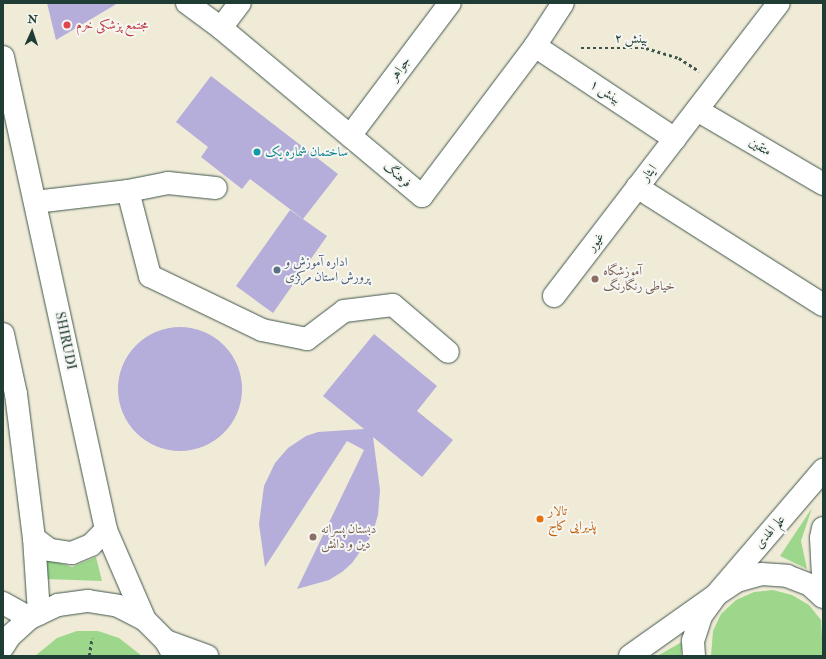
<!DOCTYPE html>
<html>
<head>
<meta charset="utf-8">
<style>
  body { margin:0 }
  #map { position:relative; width:826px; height:659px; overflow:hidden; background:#f0ebd7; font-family:"IM FELL Double Pica",Amiri,serif }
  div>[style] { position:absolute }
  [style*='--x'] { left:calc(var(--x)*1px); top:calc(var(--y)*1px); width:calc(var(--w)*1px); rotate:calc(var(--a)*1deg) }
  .green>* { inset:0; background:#9cd78b }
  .building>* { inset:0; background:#b5adda }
  .round { border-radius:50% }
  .path>* { height:2.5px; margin-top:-1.25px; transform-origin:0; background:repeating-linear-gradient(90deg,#3e574c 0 3px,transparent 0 6px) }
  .roads { filter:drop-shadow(0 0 1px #3e574c) drop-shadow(0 0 1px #3e574c) }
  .minor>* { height:22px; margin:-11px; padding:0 11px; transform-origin:11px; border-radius:11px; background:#fff }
  .major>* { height:22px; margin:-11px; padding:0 11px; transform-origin:11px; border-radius:11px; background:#fff }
  .dots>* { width:11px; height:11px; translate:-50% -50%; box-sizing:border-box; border:2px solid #f6f6f2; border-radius:50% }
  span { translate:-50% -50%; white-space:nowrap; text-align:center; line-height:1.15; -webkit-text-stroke:4px #f6f6f2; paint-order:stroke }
  .health-label { font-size:13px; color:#be3a42 }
  .left { translate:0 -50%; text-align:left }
  .street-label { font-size:13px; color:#1f3d34 }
  .culture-label { font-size:13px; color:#0d838f }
  .service-label { font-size:13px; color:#4e5e75 }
  .education-label { font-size:13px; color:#785e54 }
  .food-label { font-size:13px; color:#c56008 }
  .frame { position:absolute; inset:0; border:4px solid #1f3d34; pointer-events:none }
  .north { position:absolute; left:12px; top:12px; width:40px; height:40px; -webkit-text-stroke:3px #f6f6f2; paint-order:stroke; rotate:3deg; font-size:11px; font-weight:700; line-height:16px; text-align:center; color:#1f3d34 }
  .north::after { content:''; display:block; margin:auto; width:14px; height:18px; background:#1f3d34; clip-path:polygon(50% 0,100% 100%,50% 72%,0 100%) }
</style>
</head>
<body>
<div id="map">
  <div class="green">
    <div style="clip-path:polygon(812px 508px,801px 541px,807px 569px,780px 556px)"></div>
    <div style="clip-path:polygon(96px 557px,102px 581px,45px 579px,47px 559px,72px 567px)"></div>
    <div style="clip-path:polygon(773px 590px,792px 595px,809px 605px,821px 620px,823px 656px,711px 656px,713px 631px,721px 614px,736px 600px,754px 592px)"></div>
    <div style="clip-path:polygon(77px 631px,98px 631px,119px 638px,142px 656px,35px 656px,57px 638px)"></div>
    <div style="clip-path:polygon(682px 642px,681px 656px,657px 656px)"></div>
  </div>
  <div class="building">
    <div style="clip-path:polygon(47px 3px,118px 3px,56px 40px)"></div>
    <div style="clip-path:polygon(211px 76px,338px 174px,303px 219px,250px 179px,242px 189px,201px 157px,208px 147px,176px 122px)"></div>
    <div style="clip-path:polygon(290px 210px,327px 236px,273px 313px,236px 286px)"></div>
    <div class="round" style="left:118px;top:327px;width:124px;height:124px"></div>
    <div style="clip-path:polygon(374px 334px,437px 386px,417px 411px,453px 440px,422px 477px,373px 437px,380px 490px,378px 515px,372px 535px,352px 563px,342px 572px,329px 580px,297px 589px,364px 450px,347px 441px,265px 567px,259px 524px,264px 486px,275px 463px,288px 448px,306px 436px,318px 432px,364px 429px,323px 396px)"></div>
  </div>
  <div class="path">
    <div style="--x:581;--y:48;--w:65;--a:0"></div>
    <div style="--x:646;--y:48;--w:34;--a:17"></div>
    <div style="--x:679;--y:58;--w:24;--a:33"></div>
    <div style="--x:89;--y:656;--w:18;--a:-81"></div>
  </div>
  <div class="roads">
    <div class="minor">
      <div style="--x:187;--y:3;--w:42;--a:36.3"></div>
      <div style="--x:221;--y:28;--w:262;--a:39.9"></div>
      <div style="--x:422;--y:196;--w:188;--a:-53"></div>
      <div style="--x:535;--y:46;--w:51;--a:-56.9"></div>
      <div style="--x:221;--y:28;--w:31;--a:-53"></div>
      <div style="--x:535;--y:46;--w:168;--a:33.6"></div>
      <div style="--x:697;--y:110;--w:146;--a:30.4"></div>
      <div style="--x:350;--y:136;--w:166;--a:-53.1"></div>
      <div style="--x:637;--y:187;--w:220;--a:32.4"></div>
      <div style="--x:128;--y:191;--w:88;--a:75.5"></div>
      <div style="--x:150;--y:276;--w:124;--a:25.7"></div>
      <div style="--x:262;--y:330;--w:46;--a:11.3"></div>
      <div style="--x:307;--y:339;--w:46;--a:-37.1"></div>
      <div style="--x:344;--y:311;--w:49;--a:-7"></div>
      <div style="--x:393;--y:305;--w:72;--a:40.5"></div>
      <div style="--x:35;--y:202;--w:94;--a:-6.7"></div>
      <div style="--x:128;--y:191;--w:41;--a:-11.3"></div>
      <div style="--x:168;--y:183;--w:48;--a:5.9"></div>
      <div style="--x:554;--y:296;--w:369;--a:-52.5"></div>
      <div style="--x:823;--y:528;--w:10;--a:101"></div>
      <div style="--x:821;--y:538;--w:33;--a:87"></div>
      <div style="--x:166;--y:641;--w:44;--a:20.1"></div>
      <div style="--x:630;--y:656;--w:105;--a:-35.3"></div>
      <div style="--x:716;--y:595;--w:165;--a:-49.4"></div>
      <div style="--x:694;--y:656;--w:15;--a:-94"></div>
      <div style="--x:693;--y:641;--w:26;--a:-72"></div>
      <div style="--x:701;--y:616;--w:26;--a:-54"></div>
      <div style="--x:716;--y:595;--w:25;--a:-34"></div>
      <div style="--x:737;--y:581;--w:25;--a:-16"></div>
      <div style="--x:761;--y:574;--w:26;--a:4"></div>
      <div style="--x:787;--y:576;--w:25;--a:21"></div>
      <div style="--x:810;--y:585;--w:18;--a:43"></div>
    </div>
    <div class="major">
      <div style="--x:3;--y:57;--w:484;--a:77.7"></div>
      <div style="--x:106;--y:530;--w:98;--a:66.6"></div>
      <div style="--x:3;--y:334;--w:61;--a:77.8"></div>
      <div style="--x:16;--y:394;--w:145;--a:82.9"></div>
      <div style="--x:34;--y:538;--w:76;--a:86.2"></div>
      <div style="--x:34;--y:538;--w:20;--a:37"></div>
      <div style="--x:50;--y:550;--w:22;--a:8"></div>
      <div style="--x:72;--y:553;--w:21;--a:-23"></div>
      <div style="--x:91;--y:545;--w:21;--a:-45"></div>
      <div style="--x:3;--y:603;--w:31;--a:29"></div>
      <div style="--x:3;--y:647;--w:13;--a:-58"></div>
      <div style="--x:10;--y:636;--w:27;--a:-42"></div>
      <div style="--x:30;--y:618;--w:31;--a:-25"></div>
      <div style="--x:58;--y:605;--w:30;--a:-8"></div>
      <div style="--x:88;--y:601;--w:30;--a:9"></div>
      <div style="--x:118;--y:606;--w:30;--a:27"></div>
      <div style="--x:145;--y:620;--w:30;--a:45"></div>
      <div style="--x:166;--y:641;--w:17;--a:62"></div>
    </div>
  </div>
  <div class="dots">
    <div style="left:67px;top:25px;background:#e0444e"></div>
    <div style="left:257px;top:152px;background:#0f9aa8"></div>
    <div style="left:277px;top:270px;background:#5c6f8a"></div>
    <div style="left:595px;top:279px;background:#8d6e63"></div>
    <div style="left:540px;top:519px;background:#e8710a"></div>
    <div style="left:313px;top:537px;background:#8d6e63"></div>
  </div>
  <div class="health-label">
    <span class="left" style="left:76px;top:25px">مجتمع پزشکی خرم</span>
  </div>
  <div class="street-label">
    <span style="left:631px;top:39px;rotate:2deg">بینش ۲</span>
    <span style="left:400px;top:69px;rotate:-53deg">جواهر</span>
    <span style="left:605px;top:92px;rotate:33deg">بینش ۱</span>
    <span style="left:760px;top:147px;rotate:31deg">متقین</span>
    <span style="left:649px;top:173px;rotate:-53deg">ایثار</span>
    <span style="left:397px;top:175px;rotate:40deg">فرهنگ</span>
    <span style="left:596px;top:242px;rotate:-53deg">غیور</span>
    <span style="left:65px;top:341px;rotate:78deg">SHIRUDI</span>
    <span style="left:770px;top:532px;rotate:-50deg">علم الهدی</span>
  </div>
  <div class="culture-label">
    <span class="left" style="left:265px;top:152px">ساختمان شماره یک</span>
  </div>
  <div class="service-label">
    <span class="left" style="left:285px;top:270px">اداره آموزش و<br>پرورش استان مرکزی</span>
  </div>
  <div class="education-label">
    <span class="left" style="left:603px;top:279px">آموزشگاه<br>خیاطی رنگارنگ</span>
    <span class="left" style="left:321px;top:537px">دبستان پسرانه<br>دین و دانش</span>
  </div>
  <div class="food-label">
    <span class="left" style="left:548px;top:519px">تالار<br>پذیرایی کاج</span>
  </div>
  <div class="frame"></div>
  <div class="north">N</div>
</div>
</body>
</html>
